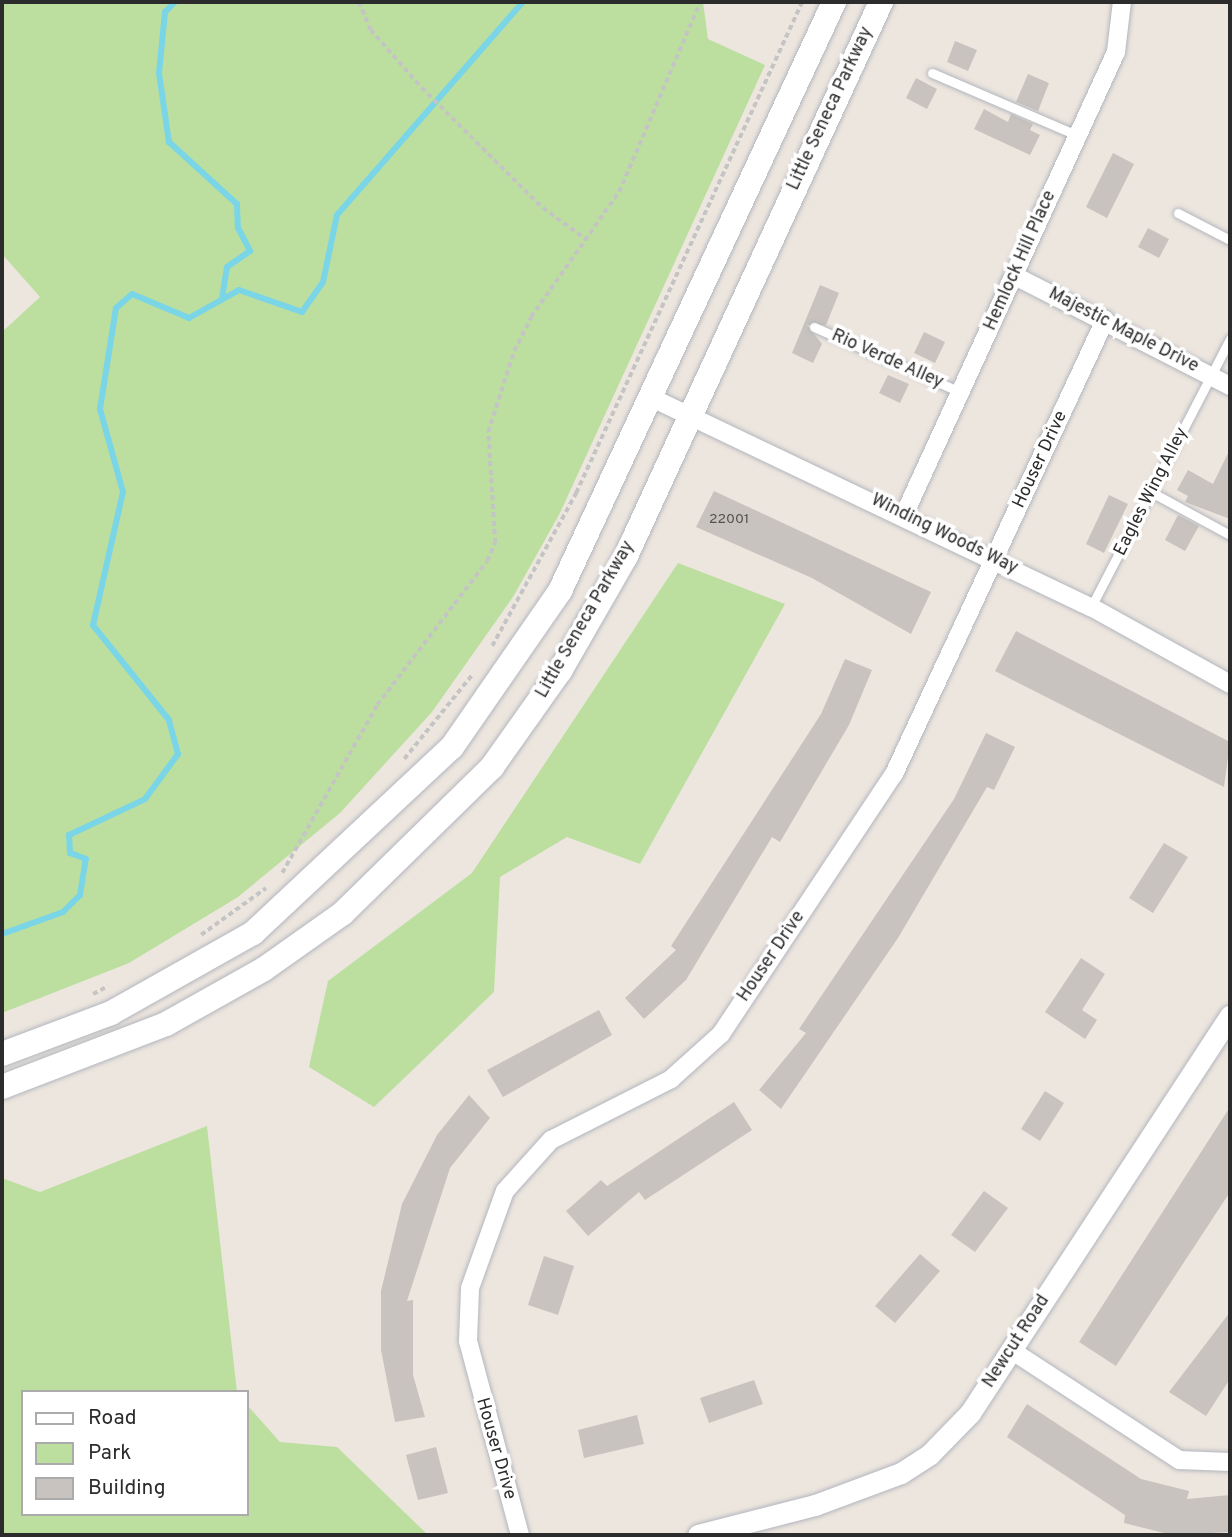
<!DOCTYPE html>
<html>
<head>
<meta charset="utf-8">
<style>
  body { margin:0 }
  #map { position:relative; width:1232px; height:1537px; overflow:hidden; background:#ede6df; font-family:Overpass,sans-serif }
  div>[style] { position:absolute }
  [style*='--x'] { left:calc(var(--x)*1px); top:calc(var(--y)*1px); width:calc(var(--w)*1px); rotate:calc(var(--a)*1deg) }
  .green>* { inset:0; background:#bcdfa0 }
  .stream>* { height:6px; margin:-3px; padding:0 3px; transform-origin:3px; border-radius:3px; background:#7ad5e7 }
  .building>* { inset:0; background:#c8c3be }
  .path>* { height:3.5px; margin-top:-1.75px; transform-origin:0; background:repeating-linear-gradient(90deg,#c4c4c4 0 5px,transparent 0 8.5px) }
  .roads { filter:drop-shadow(0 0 2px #b3b6be) drop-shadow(0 0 2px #b3b6be) }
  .service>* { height:9px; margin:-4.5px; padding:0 4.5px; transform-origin:4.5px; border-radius:4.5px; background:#fff }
  .minor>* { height:18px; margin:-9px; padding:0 9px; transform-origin:9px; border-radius:9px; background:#fff }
  .tertiary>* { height:21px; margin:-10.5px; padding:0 10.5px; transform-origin:10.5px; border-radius:10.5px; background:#fff }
  .secondary>* { height:24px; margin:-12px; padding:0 12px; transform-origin:12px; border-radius:12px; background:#fff }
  span { translate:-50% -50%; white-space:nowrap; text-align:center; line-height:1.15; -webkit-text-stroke:7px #fff; paint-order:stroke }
  .number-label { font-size:14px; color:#535250 }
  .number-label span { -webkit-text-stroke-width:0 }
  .street-label { font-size:18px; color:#2c2c2c }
  .frame { position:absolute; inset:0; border:4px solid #2c2c2c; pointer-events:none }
  .legend { position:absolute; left:21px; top:1390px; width:228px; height:126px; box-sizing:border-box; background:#fff; border:2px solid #ababab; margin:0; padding:9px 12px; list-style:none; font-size:21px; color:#2c2c2c }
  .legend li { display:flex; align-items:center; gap:14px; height:35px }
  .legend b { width:35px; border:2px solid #ababab }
</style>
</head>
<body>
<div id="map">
  <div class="green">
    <div style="clip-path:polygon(2px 2px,703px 2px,708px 39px,765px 65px,560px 513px,513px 597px,432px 712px,340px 813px,238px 897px,129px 963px,2px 1013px,2px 332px,40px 297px,2px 254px)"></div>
    <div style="clip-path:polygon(678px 563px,785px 604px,640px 864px,567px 837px,500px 877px,494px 992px,374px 1107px,309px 1067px,328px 981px,472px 873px)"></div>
    <div style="clip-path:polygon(207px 1126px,237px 1392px,23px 1392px,23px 1514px,247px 1514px,247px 1405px,280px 1442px,337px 1447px,428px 1535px,2px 1535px,2px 1178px,40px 1192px)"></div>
  </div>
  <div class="stream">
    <div style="--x:175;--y:2;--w:14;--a:135"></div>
    <div style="--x:165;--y:12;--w:61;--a:95.6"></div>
    <div style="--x:159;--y:73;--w:70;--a:81.8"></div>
    <div style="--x:169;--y:142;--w:92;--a:42.4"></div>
    <div style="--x:237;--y:204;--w:24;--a:88"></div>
    <div style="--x:238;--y:228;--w:26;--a:62"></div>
    <div style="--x:250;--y:251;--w:28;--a:145"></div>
    <div style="--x:227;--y:267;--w:32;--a:99"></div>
    <div style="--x:2;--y:934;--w:65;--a:-19.8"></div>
    <div style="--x:63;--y:912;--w:24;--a:-45"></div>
    <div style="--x:80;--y:895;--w:36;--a:-81"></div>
    <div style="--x:86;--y:859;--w:17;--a:-159"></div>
    <div style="--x:70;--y:853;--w:18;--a:-93"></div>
    <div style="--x:69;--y:835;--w:84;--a:-25.3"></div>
    <div style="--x:145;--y:799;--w:56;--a:-53.7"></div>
    <div style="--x:178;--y:754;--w:35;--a:-105"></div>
    <div style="--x:169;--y:720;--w:122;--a:-128.7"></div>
    <div style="--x:93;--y:625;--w:136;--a:-77.3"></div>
    <div style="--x:123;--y:492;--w:86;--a:-105.5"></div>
    <div style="--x:100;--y:409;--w:102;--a:-81"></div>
    <div style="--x:116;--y:308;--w:21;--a:-41"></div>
    <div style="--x:132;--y:294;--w:62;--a:22.8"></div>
    <div style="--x:189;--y:318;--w:57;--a:-29.2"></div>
    <div style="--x:239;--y:290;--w:67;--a:19.2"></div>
    <div style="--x:302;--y:312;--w:37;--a:-55"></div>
    <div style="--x:323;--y:282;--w:68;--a:-78.2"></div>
    <div style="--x:337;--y:215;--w:283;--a:-48.9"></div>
  </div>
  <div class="building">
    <div style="clip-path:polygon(955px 41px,977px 50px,968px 71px,947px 62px)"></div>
    <div style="clip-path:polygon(1028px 74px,1049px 83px,1038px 111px,1016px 102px)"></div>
    <div style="clip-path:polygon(916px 78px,937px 89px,927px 109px,906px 98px)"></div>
    <div style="clip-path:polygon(984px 109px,1008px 122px,1011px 114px,1033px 124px,1030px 130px,1040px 135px,1030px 155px,974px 129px)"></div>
    <div style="clip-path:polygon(1113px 153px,1134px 164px,1107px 218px,1086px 207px)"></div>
    <div style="clip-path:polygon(1148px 228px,1169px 239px,1159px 258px,1138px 247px)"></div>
    <div style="clip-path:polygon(820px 285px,839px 293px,826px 325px,807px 325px,822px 344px,813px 363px,792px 353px)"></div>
    <div style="clip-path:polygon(924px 332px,945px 342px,935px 363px,914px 353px)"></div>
    <div style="clip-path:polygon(888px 375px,909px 384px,900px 403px,879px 393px)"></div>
    <div style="clip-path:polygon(1230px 449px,1230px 519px,1185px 502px,1188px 496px,1177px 490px,1188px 470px,1213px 484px)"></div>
    <div style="clip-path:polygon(714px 491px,931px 592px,911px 634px,812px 578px,696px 527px)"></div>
    <div style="clip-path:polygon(1109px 495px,1128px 504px,1104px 553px,1086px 544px)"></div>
    <div style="clip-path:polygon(1178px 515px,1199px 526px,1185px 551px,1165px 540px)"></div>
    <div style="clip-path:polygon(1016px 631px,1230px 742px,1224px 787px,995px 671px)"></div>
    <div style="clip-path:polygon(845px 659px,872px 670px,849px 725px,780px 842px,772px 837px,686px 980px,644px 1019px,625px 998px,676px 950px,671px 946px,821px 714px)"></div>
    <div style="clip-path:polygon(986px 733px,1015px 747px,994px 790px,987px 787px,898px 938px,781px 1109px,759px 1090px,806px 1033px,799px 1029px,954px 799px)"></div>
    <div style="clip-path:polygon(1164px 843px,1188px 857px,1153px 913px,1129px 898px)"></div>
    <div style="clip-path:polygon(1081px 958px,1105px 974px,1082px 1010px,1097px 1020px,1085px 1039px,1045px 1012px)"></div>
    <div style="clip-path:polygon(599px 1010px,612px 1035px,503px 1097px,487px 1070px)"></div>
    <div style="clip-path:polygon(1045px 1091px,1064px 1103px,1040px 1141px,1021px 1129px)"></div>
    <div style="clip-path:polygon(469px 1095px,490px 1118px,450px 1168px,407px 1301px,413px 1300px,413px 1375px,425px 1417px,395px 1422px,381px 1350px,381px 1291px,402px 1204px,437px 1135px)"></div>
    <div style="clip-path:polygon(734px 1102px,752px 1130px,645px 1200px,639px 1192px,588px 1236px,566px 1211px,601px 1180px,607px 1186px)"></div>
    <div style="clip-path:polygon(1230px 1107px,1230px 1192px,1116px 1366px,1079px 1342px)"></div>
    <div style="clip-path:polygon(984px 1191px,1008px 1208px,975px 1252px,951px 1235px)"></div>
    <div style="clip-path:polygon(920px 1254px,940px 1271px,895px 1323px,875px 1306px)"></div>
    <div style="clip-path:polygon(544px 1256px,574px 1266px,558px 1315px,528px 1305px)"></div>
    <div style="clip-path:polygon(1230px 1312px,1230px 1379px,1206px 1416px,1169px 1392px)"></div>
    <div style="clip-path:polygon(754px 1380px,763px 1404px,709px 1423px,700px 1398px)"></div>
    <div style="clip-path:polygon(1027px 1404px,1141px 1479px,1189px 1491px,1187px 1499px,1230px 1495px,1230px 1532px,1172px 1535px,1124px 1523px,1125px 1515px,1007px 1437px)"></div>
    <div style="clip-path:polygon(637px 1415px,644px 1444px,584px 1458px,578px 1430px)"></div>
    <div style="clip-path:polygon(436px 1447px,448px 1493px,418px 1500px,406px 1455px)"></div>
  </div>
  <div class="path">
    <div style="--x:359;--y:2;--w:30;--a:67"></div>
    <div style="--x:371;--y:30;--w:77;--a:48.7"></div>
    <div style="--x:422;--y:88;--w:170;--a:44.8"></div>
    <div style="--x:543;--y:208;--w:54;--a:36"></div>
    <div style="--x:492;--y:646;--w:175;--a:-61.2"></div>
    <div style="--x:576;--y:493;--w:541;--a:-65.28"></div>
    <div style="--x:404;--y:759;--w:108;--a:-51"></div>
    <div style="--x:282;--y:873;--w:193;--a:-60.5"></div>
    <div style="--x:377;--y:705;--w:181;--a:-52.6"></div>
    <div style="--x:487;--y:561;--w:20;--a:-66"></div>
    <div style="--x:495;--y:543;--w:111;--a:-93.6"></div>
    <div style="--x:488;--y:432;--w:85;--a:-72.2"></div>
    <div style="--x:514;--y:351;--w:38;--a:-63"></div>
    <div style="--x:531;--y:317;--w:153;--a:-54.9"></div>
    <div style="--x:619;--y:192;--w:207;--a:-66.9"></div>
    <div style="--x:201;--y:935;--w:80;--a:-35.9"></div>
    <div style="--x:93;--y:994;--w:17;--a:-28"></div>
  </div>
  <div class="roads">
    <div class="service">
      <div style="--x:932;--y:73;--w:158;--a:23.2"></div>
      <div style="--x:1178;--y:213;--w:59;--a:27.4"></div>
      <div style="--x:814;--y:327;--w:160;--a:24"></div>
      <div style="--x:1153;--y:493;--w:88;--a:28.6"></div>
      <div style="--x:1091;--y:607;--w:302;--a:-62.6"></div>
    </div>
    <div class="minor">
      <div style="--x:1015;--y:276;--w:242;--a:27.1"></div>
      <div style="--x:652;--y:398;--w:486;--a:25.5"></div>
      <div style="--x:1091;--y:607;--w:159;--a:29"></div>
      <div style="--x:904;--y:515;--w:509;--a:-65.4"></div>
      <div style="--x:1116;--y:52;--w:50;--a:-83.2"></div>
      <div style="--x:1011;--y:1350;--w:201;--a:33.2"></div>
      <div style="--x:1179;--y:1460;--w:51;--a:2.2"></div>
      <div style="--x:520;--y:1535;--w:201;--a:-105"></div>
      <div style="--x:468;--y:1341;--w:53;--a:-87.8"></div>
      <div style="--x:470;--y:1288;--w:103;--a:-70.2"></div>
      <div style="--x:505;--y:1191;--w:69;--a:-48"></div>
      <div style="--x:551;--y:1140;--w:135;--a:-26.9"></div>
      <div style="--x:671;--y:1079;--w:67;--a:-42"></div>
      <div style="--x:721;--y:1034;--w:312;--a:-56.4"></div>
      <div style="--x:894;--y:774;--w:501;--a:-65.07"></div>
    </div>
    <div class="tertiary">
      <div style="--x:698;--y:1535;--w:121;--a:-14.4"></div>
      <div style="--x:815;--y:1505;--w:92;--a:-20.4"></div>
      <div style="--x:901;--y:1473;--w:35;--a:-33"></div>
      <div style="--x:930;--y:1454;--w:57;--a:-45.7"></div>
      <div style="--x:970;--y:1413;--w:475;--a:-56.8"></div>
    </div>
    <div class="secondary">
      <div style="--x:2;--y:1054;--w:116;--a:-20.6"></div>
      <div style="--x:111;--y:1013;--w:163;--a:-29.4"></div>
      <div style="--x:253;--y:933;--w:272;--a:-43.1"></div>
      <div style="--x:452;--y:747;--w:190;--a:-55.3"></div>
      <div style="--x:560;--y:591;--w:650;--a:-65.05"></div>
      <div style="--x:2;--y:1087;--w:176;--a:-21"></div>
      <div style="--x:166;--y:1024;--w:112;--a:-29.3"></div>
      <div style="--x:264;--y:969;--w:97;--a:-35.3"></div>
      <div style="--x:343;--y:913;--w:209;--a:-44.4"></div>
      <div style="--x:492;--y:767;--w:118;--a:-54.7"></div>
      <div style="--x:560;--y:671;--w:133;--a:-60.1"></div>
      <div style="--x:626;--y:556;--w:610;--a:-65.28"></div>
    </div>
  </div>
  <div class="number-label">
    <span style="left:729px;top:520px">22001</span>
  </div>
  <div class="street-label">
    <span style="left:831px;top:109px;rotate:-65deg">Little Seneca Parkway</span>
    <span style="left:1021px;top:261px;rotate:-66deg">Hemlock Hill Place</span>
    <span style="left:1123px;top:331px;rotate:27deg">Majestic Maple Drive</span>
    <span style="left:887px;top:360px;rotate:24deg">Rio Verde Alley</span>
    <span style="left:1041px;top:460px;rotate:-65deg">Houser Drive</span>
    <span style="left:1152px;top:492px;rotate:-63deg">Eagles Wing Alley</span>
    <span style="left:944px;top:535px;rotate:26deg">Winding Woods Way</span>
    <span style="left:586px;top:620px;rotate:-60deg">Little Seneca Parkway</span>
    <span style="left:772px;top:957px;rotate:-56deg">Houser Drive</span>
    <span style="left:1017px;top:1342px;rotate:-57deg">Newcut Road</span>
    <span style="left:495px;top:1449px;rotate:74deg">Houser Drive</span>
  </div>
  <div class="frame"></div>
  <ul class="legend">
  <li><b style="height:9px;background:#fff"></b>Road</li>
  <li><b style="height:19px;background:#bcdfa0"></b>Park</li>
  <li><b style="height:19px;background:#c8c3be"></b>Building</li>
  </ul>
</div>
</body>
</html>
